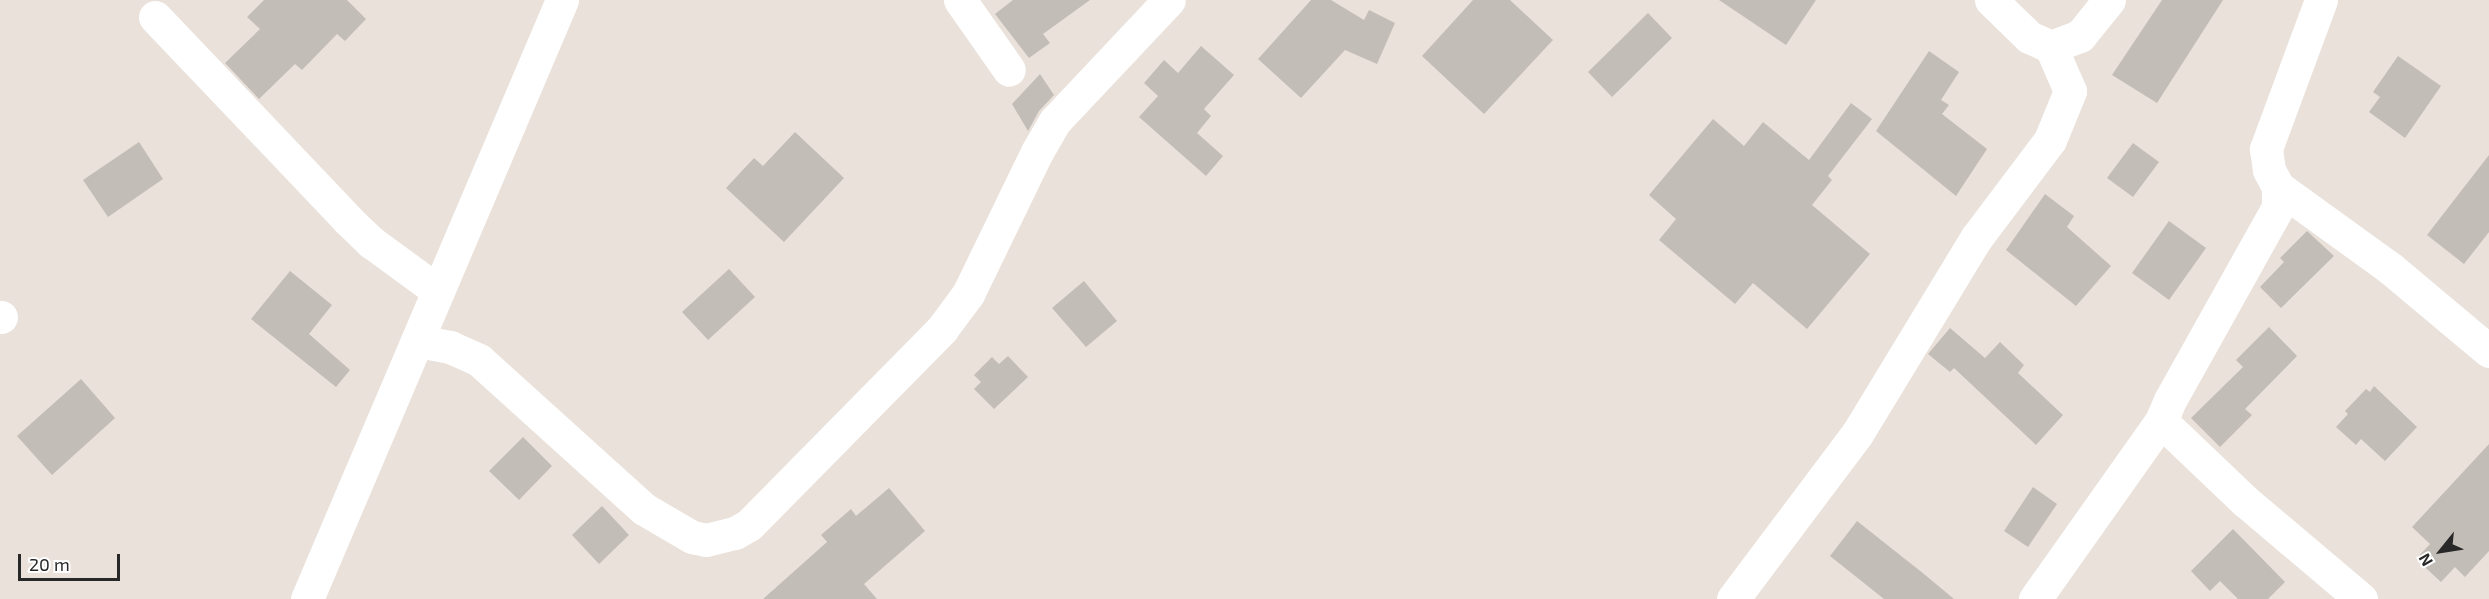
<!DOCTYPE html>
<html>
<head>
<meta charset="utf-8">
<style>
  body { margin:0 }
  #map { position:relative; width:2489px; height:599px; overflow:hidden; background:#eae1da; font-family:"Exo 2",sans-serif }
  div>[style] { position:absolute }
  [style*='--x'] { left:calc(var(--x)*1px); top:calc(var(--y)*1px); width:calc(var(--w)*1px); rotate:calc(var(--a)*1deg) }
  .building>* { inset:0; background:#c2bdb6 }
  .minor>* { height:33px; margin:-16.5px; padding:0 16.5px; transform-origin:16.5px; border-radius:16.5px; background:#fff }
  span { translate:-50% -50%; white-space:nowrap; text-align:center; line-height:1.15; -webkit-text-stroke:4.5px #fff; paint-order:stroke }
  .north { position:absolute; left:2411px; top:521px; width:60px; height:60px; -webkit-text-stroke:4px #fff; paint-order:stroke; rotate:240deg; font-size:16px; font-weight:700; line-height:24px; text-align:center; color:#282828 }
  .north::after { content:''; display:block; margin:auto; width:21px; height:27px; background:#282828; clip-path:polygon(50% 0,100% 100%,50% 72%,0 100%) }
  .scale { position:absolute; left:18px; top:554px; width:102px; height:27px; box-sizing:border-box; border:3px solid #282828; border-top:0; padding-left:8px; font-size:18px; line-height:21px; white-space:nowrap; color:#282828; -webkit-text-stroke:4px #fff; paint-order:stroke }
</style>
</head>
<body>
<div id="map">
  <div class="building">
    <div style="clip-path:polygon(264px 0,347px 0,366px 19px,345px 41px,337px 34px,302px 70px,295px 64px,259px 99px,225px 63px,260px 29px,247px 17px)"></div>
    <div style="clip-path:polygon(1013px 0,1090px 0,1043px 34px,1050px 43px,1029px 58px,995px 14px)"></div>
    <div style="clip-path:polygon(1311px 0,1331px 0,1364px 20px,1369px 10px,1395px 23px,1377px 64px,1345px 50px,1301px 98px,1258px 59px)"></div>
    <div style="clip-path:polygon(1473px 0,1510px 0,1553px 40px,1484px 114px,1422px 56px)"></div>
    <div style="clip-path:polygon(1719px 0,1816px 0,1786px 45px)"></div>
    <div style="clip-path:polygon(2162px 0,2223px 0,2157px 103px,2112px 75px)"></div>
    <div style="clip-path:polygon(1648px 13px,1672px 38px,1612px 97px,1588px 72px)"></div>
    <div style="clip-path:polygon(1201px 46px,1234px 75px,1204px 109px,1211px 116px,1197px 133px,1223px 156px,1206px 176px,1139px 117px,1158px 96px,1144px 83px,1164px 60px,1178px 73px)"></div>
    <div style="clip-path:polygon(1929px 51px,1959px 72px,1941px 100px,1949px 105px,1942px 114px,1987px 149px,1956px 196px,1876px 131px)"></div>
    <div style="clip-path:polygon(2398px 56px,2441px 86px,2405px 138px,2369px 112px,2380px 97px,2373px 92px)"></div>
    <div style="clip-path:polygon(1040px 74px,1054px 95px,1039px 111px,1028px 131px,1012px 104px)"></div>
    <div style="clip-path:polygon(1851px 103px,1872px 119px,1828px 176px,1832px 180px,1812px 205px,1870px 254px,1807px 329px,1753px 283px,1735px 304px,1659px 240px,1676px 219px,1649px 195px,1713px 119px,1744px 146px,1763px 122px,1809px 160px)"></div>
    <div style="clip-path:polygon(795px 132px,844px 178px,784px 242px,726px 188px,754px 158px,763px 166px)"></div>
    <div style="clip-path:polygon(139px 142px,163px 179px,108px 217px,83px 180px)"></div>
    <div style="clip-path:polygon(2133px 143px,2159px 162px,2133px 197px,2107px 178px)"></div>
    <div style="clip-path:polygon(2489px 155px,2489px 232px,2464px 264px,2427px 235px)"></div>
    <div style="clip-path:polygon(2045px 194px,2074px 216px,2067px 227px,2111px 266px,2076px 306px,2006px 250px)"></div>
    <div style="clip-path:polygon(2169px 221px,2206px 248px,2169px 300px,2132px 273px)"></div>
    <div style="clip-path:polygon(2307px 231px,2334px 256px,2281px 308px,2260px 287px,2284px 262px,2280px 258px)"></div>
    <div style="clip-path:polygon(729px 269px,755px 297px,708px 340px,682px 312px)"></div>
    <div style="clip-path:polygon(290px 271px,332px 305px,309px 334px,350px 370px,336px 387px,251px 319px)"></div>
    <div style="clip-path:polygon(1084px 281px,1117px 321px,1086px 347px,1052px 308px)"></div>
    <div style="clip-path:polygon(2269px 327px,2297px 356px,2245px 409px,2252px 415px,2220px 447px,2191px 418px,2243px 367px,2236px 360px)"></div>
    <div style="clip-path:polygon(1950px 328px,1985px 358px,2000px 342px,2024px 365px,2018px 373px,2063px 415px,2036px 445px,1954px 368px,1950px 372px,1928px 354px)"></div>
    <div style="clip-path:polygon(1008px 356px,1028px 377px,994px 409px,974px 389px,981px 382px,974px 375px,992px 357px,999px 364px)"></div>
    <div style="clip-path:polygon(81px 379px,115px 418px,52px 475px,17px 436px)"></div>
    <div style="clip-path:polygon(2374px 386px,2417px 427px,2385px 461px,2361px 439px,2356px 445px,2336px 427px,2348px 414px,2345px 411px,2366px 389px,2370px 392px)"></div>
    <div style="clip-path:polygon(523px 437px,552px 466px,519px 500px,489px 471px)"></div>
    <div style="clip-path:polygon(2489px 444px,2489px 551px,2465px 577px,2455px 567px,2441px 582px,2416px 559px,2430px 544px,2412px 527px)"></div>
    <div style="clip-path:polygon(2033px 487px,2057px 504px,2028px 547px,2004px 531px)"></div>
    <div style="clip-path:polygon(889px 488px,925px 531px,864px 584px,877px 599px,763px 599px,827px 542px,821px 535px,851px 509px,856px 516px)"></div>
    <div style="clip-path:polygon(602px 506px,629px 535px,599px 564px,572px 535px)"></div>
    <div style="clip-path:polygon(1857px 521px,1924px 574px,1954px 599px,1884px 599px,1830px 556px)"></div>
    <div style="clip-path:polygon(2233px 529px,2285px 582px,2268px 599px,2238px 599px,2220px 581px,2210px 591px,2191px 571px)"></div>
  </div>
  <div class="minor">
    <div style="--x:960;--y:0;--w:85;--a:55"></div>
    <div style="--x:1991;--y:0;--w:53;--a:44.2"></div>
    <div style="--x:2029;--y:37;--w:24;--a:24"></div>
    <div style="--x:2051;--y:47;--w:31;--a:-21"></div>
    <div style="--x:2080;--y:36;--w:46;--a:-51.1"></div>
    <div style="--x:2321;--y:0;--w:159;--a:110.3"></div>
    <div style="--x:2266;--y:149;--w:21;--a:82"></div>
    <div style="--x:2269;--y:170;--w:19;--a:62"></div>
    <div style="--x:2278;--y:187;--w:20;--a:90"></div>
    <div style="--x:2278;--y:207;--w:221;--a:119.2"></div>
    <div style="--x:2170;--y:400;--w:23;--a:113"></div>
    <div style="--x:2161;--y:421;--w:116;--a:43.6"></div>
    <div style="--x:2245;--y:501;--w:152;--a:40.2"></div>
    <div style="--x:155;--y:17;--w:280;--a:46.4"></div>
    <div style="--x:348;--y:220;--w:32;--a:44"></div>
    <div style="--x:371;--y:242;--w:83;--a:36.2"></div>
    <div style="--x:2278;--y:187;--w:138;--a:35.9"></div>
    <div style="--x:2390;--y:268;--w:129;--a:40"></div>
    <div style="--x:0;--y:317;--w:1;--a:0"></div>
    <div style="--x:417;--y:341;--w:34;--a:10"></div>
    <div style="--x:450;--y:347;--w:32;--a:24"></div>
    <div style="--x:479;--y:360;--w:222;--a:42.1"></div>
    <div style="--x:644;--y:509;--w:56;--a:30.3"></div>
    <div style="--x:692;--y:537;--w:14;--a:12"></div>
    <div style="--x:706;--y:540;--w:30;--a:-14"></div>
    <div style="--x:735;--y:533;--w:16;--a:-30"></div>
    <div style="--x:749;--y:525;--w:275;--a:-45.4"></div>
    <div style="--x:942;--y:329;--w:44;--a:-53.4"></div>
    <div style="--x:968;--y:294;--w:158;--a:-64.1"></div>
    <div style="--x:1037;--y:152;--w:36;--a:-60"></div>
    <div style="--x:1055;--y:121;--w:166;--a:-46.7"></div>
    <div style="--x:307;--y:599;--w:651;--a:-66.94"></div>
    <div style="--x:1733;--y:599;--w:206;--a:-53.1"></div>
    <div style="--x:1857;--y:434;--w:231;--a:-58.7"></div>
    <div style="--x:1977;--y:237;--w:121;--a:-53"></div>
    <div style="--x:2050;--y:140;--w:53;--a:-67.8"></div>
    <div style="--x:2070;--y:91;--w:48;--a:-113.4"></div>
    <div style="--x:2035;--y:599;--w:218;--a:-54.7"></div>
  </div>
  <div class="north">N</div>
  <div class="scale">20 m</div>
</div>
</body>
</html>
